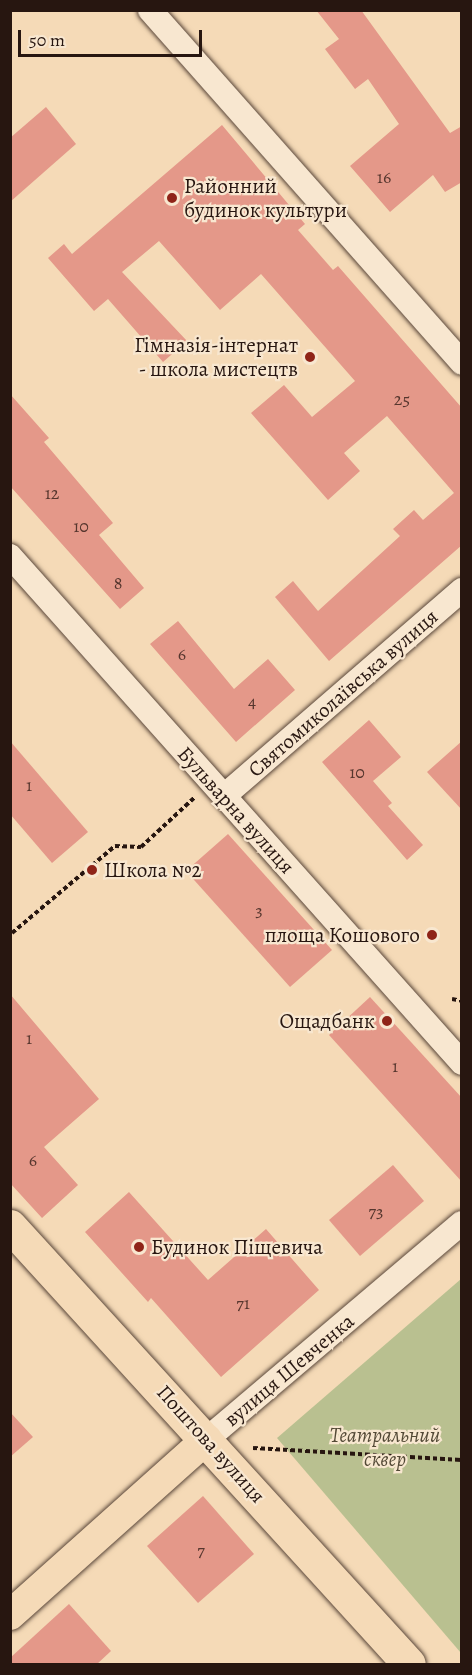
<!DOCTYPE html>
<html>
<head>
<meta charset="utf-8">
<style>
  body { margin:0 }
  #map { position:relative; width:472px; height:1675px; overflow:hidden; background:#f5dab7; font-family:Alegreya,serif }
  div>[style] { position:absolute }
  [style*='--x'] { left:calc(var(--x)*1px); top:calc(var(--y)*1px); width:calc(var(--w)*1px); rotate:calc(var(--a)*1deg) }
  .green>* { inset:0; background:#b9c090 }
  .building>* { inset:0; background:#e49889 }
  .path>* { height:4px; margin-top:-2px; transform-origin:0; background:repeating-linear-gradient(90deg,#271610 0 4.5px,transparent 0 7.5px) }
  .roads { filter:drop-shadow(0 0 2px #5a473a) drop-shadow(0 0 2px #5a473a) }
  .minor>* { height:24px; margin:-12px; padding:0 12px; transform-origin:12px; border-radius:12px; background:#f8e7d0 }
  .major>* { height:30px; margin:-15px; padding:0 15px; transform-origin:15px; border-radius:15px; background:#f5dab7 }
  .highway>* { height:33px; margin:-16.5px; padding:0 16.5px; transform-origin:16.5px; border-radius:16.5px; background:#f5dab7 }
  .dots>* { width:16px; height:16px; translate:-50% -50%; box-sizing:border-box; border:3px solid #f8e7d0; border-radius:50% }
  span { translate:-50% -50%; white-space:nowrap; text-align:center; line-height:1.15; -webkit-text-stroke:4.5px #f8e7d0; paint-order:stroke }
  .number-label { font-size:18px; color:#56362e }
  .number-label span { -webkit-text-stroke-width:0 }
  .poi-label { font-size:21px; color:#271610 }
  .left { translate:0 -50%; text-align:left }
  .right { translate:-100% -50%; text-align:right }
  .street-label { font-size:21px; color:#271610 }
  .park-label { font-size:21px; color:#534936; font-style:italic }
  .frame { position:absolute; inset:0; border:12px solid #271610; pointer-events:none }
  .scale { position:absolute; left:18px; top:30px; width:184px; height:27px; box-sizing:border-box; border:3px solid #271610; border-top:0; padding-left:8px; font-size:18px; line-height:21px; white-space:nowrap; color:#271610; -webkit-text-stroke:4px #f8e7d0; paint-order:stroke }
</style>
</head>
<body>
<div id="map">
  <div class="green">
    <div style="clip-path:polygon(461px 1279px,461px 1653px,277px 1438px)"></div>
  </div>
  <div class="building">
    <div style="clip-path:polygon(316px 10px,361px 10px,450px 133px,462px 126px,462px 182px,445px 192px,433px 175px,390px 212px,350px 166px,399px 124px,368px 79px,355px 89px,325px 49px,339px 39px)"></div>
    <div style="clip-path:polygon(46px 107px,76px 144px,10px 202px,10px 138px)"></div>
    <div style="clip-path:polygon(222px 125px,305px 224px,298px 230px,333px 270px,338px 266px,462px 408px,462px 545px,329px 661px,275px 597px,293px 581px,318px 611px,400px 536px,393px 529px,414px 510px,423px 520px,454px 493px,387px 416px,344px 453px,360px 471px,328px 500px,251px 413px,284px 385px,312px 417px,355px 381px,261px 274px,220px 310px,159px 241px,122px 272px,187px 341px,163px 362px,108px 299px,94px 311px,48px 258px,64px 244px,72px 254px)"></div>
    <div style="clip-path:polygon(10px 394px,49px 438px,44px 442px,113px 523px,99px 535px,144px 588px,120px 609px,10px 486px)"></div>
    <div style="clip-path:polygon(178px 621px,234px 689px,268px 659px,295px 690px,236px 742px,150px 644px)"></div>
    <div style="clip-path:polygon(369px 720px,401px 757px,373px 781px,392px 803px,388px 806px,423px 845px,407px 860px,322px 762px)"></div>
    <div style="clip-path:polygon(10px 741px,88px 832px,52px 863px,10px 814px)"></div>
    <div style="clip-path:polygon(462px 741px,462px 810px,427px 772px)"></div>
    <div style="clip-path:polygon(228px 834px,332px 950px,290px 987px,186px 871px)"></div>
    <div style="clip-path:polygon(10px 994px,99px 1099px,44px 1147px,78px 1185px,42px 1218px,10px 1183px)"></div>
    <div style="clip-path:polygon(370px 997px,462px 1098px,462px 1182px,329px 1035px)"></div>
    <div style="clip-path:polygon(393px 1165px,424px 1201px,360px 1256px,329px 1220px)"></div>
    <div style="clip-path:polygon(129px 1192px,208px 1280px,266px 1229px,319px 1290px,221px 1377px,151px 1298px,148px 1302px,85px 1232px)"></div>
    <div style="clip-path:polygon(10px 1412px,33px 1437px,10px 1457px)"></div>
    <div style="clip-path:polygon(203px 1496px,254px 1554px,198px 1603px,147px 1546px)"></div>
    <div style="clip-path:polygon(69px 1604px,111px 1651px,96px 1665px,10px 1665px,10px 1658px)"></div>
  </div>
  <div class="path">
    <div style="--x:12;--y:933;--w:135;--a:-40.2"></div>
    <div style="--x:115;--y:846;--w:26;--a:2"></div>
    <div style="--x:141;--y:847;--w:74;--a:-42.8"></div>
    <div style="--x:452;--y:999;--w:10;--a:11"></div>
    <div style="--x:253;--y:1448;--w:209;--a:3.3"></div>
  </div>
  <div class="roads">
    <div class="minor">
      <div style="--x:150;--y:10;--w:471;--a:48.5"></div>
      <div style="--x:10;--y:556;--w:679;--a:48.28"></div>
      <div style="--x:224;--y:796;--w:315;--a:-40.9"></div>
      <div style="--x:207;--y:1439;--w:334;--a:-40.3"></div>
    </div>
    <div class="major">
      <div style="--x:10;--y:1615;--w:264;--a:-41.8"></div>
    </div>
    <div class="highway">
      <div style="--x:10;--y:1226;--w:592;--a:47.67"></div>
    </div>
  </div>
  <div class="dots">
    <div style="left:172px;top:198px;background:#8f2418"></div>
    <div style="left:310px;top:357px;background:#8f2418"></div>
    <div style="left:92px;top:870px;background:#8f2418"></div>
    <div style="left:432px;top:935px;background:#8f2418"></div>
    <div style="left:387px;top:1021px;background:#8f2418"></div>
    <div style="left:139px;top:1247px;background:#8f2418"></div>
  </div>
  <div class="number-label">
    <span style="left:384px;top:177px">16</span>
    <span style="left:402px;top:399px">25</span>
    <span style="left:52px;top:493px">12</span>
    <span style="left:81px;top:526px">10</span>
    <span style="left:118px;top:583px">8</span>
    <span style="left:182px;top:654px">6</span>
    <span style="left:252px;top:701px">4</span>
    <span style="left:357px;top:772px">10</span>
    <span style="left:29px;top:785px">1</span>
    <span style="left:259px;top:910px">3</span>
    <span style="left:29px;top:1038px">1</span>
    <span style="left:395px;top:1066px">1</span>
    <span style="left:33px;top:1160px">6</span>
    <span style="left:376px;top:1211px">73</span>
    <span style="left:243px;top:1303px">71</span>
    <span style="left:201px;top:1550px">7</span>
  </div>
  <div class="poi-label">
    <span class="left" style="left:184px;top:198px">Районний<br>будинок культури</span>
    <span class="right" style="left:298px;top:357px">Гімназія-інтернат<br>- школа мистецтв</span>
    <span class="left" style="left:104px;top:870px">Школа №2</span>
    <span class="right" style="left:420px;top:935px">площа Кошового</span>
    <span class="right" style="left:375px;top:1021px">Ощадбанк</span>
    <span class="left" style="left:151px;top:1247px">Будинок Піщевича</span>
  </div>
  <div class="street-label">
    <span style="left:343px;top:693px;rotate:-41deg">Святомиколаївська вулиця</span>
    <span style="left:236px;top:810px;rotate:48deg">Бульварна вулиця</span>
    <span style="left:289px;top:1370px;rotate:-40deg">вулиця Шевченка</span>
    <span style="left:211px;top:1444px;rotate:48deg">Поштова вулиця</span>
  </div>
  <div class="park-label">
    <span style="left:385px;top:1447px">Театральний<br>сквер</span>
  </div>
  <div class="frame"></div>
  <div class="scale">50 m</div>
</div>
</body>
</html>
